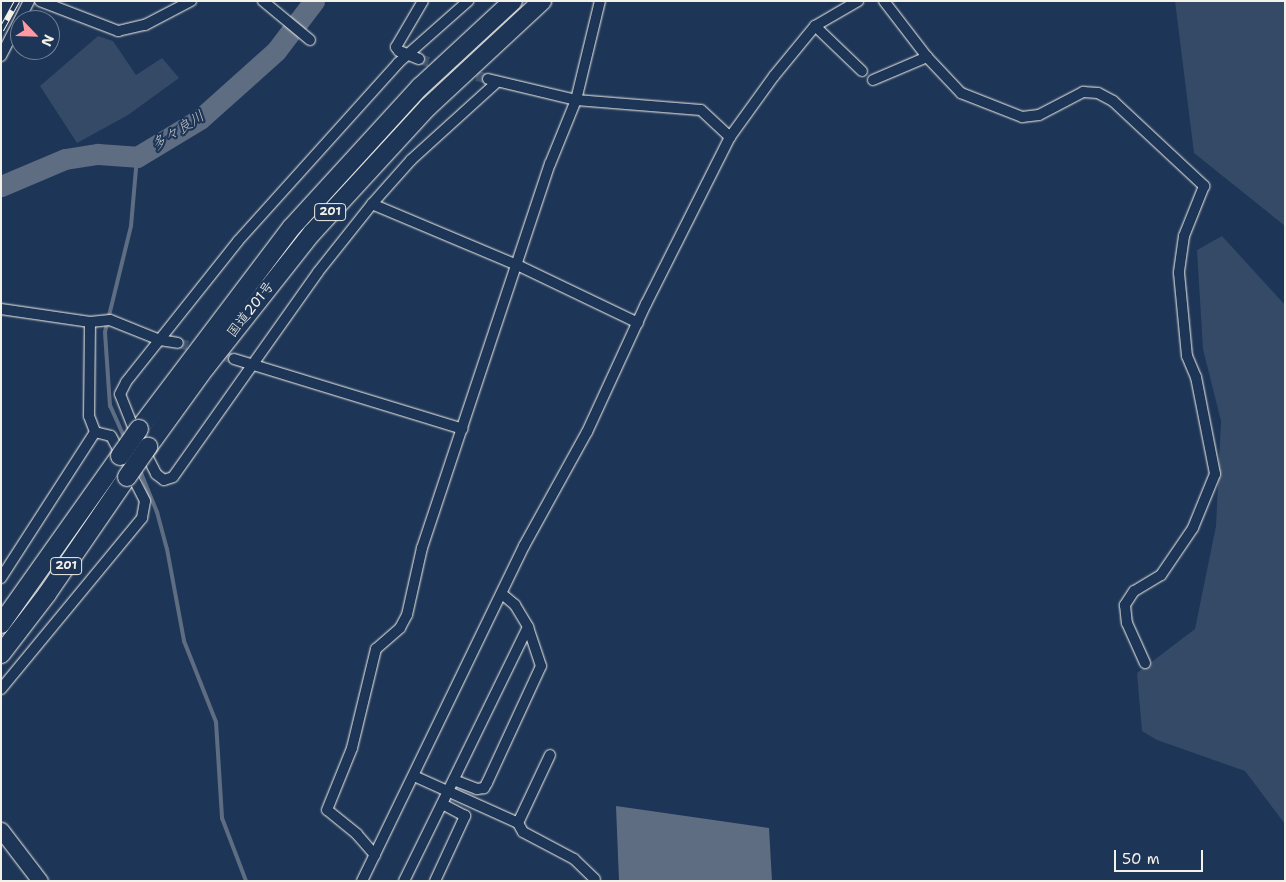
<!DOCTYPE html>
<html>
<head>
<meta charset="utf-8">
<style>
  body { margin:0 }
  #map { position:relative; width:1286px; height:882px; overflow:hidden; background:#1d3557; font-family:"Shantell Sans","Klee One",sans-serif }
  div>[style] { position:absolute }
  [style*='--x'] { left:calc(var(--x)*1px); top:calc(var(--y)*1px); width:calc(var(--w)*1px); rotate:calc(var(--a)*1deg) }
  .green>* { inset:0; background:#354a67 }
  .water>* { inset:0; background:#5e6d82 }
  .stream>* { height:4px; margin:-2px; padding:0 2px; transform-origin:2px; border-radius:2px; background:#5e6d82 }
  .river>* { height:21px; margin:-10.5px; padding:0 10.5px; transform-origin:10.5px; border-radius:10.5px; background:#5e6d82 }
  .street-tunnel>* { height:10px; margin-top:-5px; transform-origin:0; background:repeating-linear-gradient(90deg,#3d516d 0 10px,transparent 0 15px) }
  .roads { filter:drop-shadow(0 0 1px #f4f1e8) drop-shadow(0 0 1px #f4f1e8) }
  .street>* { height:10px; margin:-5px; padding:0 5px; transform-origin:5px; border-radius:5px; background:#1d3557 }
  .primary>* { height:15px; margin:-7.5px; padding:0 7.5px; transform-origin:7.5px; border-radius:7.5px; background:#1d3557 }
  .highway>* { height:18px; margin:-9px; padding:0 9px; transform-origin:9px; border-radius:9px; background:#1d3557 }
  .rail>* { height:5.5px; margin-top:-2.75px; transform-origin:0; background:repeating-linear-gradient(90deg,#1d3557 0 11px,#f4f1e8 0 22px); box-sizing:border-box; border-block:1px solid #f4f1e8 }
  .bridges { filter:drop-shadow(0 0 1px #f4f1e8) drop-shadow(0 0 1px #f4f1e8) }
  .highway-bridge>* { height:18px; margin:-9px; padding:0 9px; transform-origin:9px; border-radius:9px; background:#1d3557 }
  span { translate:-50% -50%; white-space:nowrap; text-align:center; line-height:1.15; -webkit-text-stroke:4.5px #1d3557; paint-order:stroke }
  .shield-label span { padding:1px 4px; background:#1d3557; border:1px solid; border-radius:4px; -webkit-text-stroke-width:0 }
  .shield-label { font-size:12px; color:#f4f1e8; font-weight:700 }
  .street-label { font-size:14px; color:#f4f1e8 }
  .water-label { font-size:15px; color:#c0c3c4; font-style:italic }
  .frame { position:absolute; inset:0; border:2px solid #f4f1e8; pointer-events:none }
  .north { position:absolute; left:10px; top:10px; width:50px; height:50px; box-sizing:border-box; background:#1d3557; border:1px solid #738091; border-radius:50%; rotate:114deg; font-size:14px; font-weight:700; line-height:20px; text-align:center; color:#f4f1e8 }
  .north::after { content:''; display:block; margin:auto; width:18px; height:22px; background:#ff9aa2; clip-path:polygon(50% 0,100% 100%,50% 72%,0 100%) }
  .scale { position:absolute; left:1114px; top:850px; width:89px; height:22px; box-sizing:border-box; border:2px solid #f4f1e8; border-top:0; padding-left:6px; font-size:15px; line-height:18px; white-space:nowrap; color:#f4f1e8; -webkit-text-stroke:4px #1d3557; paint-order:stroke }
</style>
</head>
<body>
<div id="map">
  <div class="green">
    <div style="clip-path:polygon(1175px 1px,1285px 1px,1285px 226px,1194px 153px)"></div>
    <div style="clip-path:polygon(98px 36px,113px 41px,136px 75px,162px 58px,179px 78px,128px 115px,77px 143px,40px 86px)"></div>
    <div style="clip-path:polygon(1222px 236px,1285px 305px,1285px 824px,1245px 771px,1157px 740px,1142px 731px,1137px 673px,1195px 629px,1216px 526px,1221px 421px,1203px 349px,1197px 250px)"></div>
  </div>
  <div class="water">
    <div style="clip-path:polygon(616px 806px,769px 828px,772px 881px,619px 881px)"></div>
  </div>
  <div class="stream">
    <div style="--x:125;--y:439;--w:36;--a:-114"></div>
    <div style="--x:110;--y:406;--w:74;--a:-93.9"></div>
    <div style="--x:105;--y:332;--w:109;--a:-76.2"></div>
    <div style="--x:131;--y:226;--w:69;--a:-85"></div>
    <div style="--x:139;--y:468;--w:48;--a:67.8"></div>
    <div style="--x:157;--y:512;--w:38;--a:75"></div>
    <div style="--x:167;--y:549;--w:94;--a:79.5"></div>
    <div style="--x:184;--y:641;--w:87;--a:68.4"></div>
    <div style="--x:216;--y:722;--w:96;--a:86.4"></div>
    <div style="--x:222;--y:818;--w:67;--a:69.1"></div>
  </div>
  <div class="river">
    <div style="--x:1;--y:186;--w:69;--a:-22.9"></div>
    <div style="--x:65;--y:159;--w:33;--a:-9"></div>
    <div style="--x:98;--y:154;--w:39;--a:4"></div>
    <div style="--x:137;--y:157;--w:74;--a:-31.1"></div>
    <div style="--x:200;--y:119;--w:102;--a:-41.8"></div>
    <div style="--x:276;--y:51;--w:63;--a:-52.8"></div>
  </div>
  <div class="street-tunnel">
    <div style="--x:419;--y:59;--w:72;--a:16.2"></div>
    <div style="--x:178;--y:343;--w:58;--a:15.9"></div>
  </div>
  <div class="roads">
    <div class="street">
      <div style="--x:40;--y:1;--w:84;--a:21"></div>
      <div style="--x:118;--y:31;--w:28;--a:-13"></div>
      <div style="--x:145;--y:25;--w:52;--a:-27.6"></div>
      <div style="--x:263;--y:1;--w:61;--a:39.7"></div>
      <div style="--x:884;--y:1;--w:71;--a:52.5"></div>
      <div style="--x:927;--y:57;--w:50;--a:46.6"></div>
      <div style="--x:961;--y:93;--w:66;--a:21.5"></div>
      <div style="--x:1022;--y:117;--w:17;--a:-7"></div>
      <div style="--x:1039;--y:115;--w:50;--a:-27.6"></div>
      <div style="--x:1083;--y:92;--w:15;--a:4"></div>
      <div style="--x:1098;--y:93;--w:17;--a:28"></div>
      <div style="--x:1113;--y:101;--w:125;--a:43"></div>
      <div style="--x:1204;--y:186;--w:54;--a:111.8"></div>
      <div style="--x:1184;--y:236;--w:37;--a:98"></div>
      <div style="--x:1179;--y:273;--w:83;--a:84.5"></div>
      <div style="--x:1187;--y:356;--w:23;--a:67"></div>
      <div style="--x:1196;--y:377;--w:99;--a:78.9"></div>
      <div style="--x:1215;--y:474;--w:58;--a:112.2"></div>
      <div style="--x:1193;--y:528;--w:57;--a:124.2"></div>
      <div style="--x:1161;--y:575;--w:31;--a:149"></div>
      <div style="--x:1134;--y:591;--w:17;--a:123"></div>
      <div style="--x:1125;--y:605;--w:18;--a:84"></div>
      <div style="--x:1127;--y:623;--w:44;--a:65.8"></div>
      <div style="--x:815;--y:26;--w:65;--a:43.8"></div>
      <div style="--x:1;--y:56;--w:62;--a:-63"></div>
      <div style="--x:419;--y:59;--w:22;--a:-158"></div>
      <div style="--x:399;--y:51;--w:5;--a:-127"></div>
      <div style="--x:396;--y:47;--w:53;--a:-59.6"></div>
      <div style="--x:488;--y:79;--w:90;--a:13.4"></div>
      <div style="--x:576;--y:100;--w:125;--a:4.6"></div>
      <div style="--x:701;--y:110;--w:40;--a:43"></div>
      <div style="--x:873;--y:80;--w:59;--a:-23.1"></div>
      <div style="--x:372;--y:204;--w:157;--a:22.8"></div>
      <div style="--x:517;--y:265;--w:134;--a:25.6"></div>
      <div style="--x:1;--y:309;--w:90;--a:8.3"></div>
      <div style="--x:90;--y:322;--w:20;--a:-6"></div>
      <div style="--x:110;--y:320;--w:54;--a:21.8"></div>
      <div style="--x:160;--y:340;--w:18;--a:9"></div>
      <div style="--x:90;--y:322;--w:94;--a:90.6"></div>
      <div style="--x:89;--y:416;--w:17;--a:69"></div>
      <div style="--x:234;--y:359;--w:239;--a:17"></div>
      <div style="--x:95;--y:432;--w:16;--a:14"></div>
      <div style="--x:111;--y:436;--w:24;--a:62"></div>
      <div style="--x:137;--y:437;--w:46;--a:-111.6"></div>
      <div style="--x:120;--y:394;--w:13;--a:-63"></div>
      <div style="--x:126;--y:382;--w:180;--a:-51.5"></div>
      <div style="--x:238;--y:241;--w:239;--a:-48"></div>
      <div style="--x:398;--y:63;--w:94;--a:-41.5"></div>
      <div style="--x:144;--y:450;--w:27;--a:63"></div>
      <div style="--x:156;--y:474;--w:10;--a:37"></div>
      <div style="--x:164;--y:480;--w:9;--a:-18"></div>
      <div style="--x:173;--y:477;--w:251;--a:-54.7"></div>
      <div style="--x:318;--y:272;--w:87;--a:-51.5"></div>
      <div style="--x:372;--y:204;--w:59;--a:-48.4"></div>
      <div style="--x:411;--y:160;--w:116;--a:-42.2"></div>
      <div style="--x:1;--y:578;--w:174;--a:-57.2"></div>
      <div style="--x:502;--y:594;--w:17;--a:40"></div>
      <div style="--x:515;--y:605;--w:26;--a:59"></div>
      <div style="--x:1;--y:689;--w:222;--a:-50.5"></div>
      <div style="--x:142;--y:518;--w:17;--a:-80"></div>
      <div style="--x:145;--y:501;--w:35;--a:-117"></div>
      <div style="--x:414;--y:776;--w:114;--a:24.3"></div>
      <div style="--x:518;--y:823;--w:75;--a:-64.8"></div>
      <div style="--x:518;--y:823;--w:10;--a:61"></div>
      <div style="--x:523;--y:832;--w:58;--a:27.9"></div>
      <div style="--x:574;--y:859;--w:29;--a:44"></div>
      <div style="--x:375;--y:855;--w:28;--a:-131"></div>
      <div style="--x:357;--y:834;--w:38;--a:-141"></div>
      <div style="--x:327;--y:810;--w:67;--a:-68"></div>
      <div style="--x:352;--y:748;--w:102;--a:-76.4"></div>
      <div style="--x:376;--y:649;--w:32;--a:-41"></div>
      <div style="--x:400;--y:628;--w:15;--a:-62"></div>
      <div style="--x:407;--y:615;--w:69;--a:-77.4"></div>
      <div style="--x:422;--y:548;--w:405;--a:-71.6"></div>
      <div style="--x:550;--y:164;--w:69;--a:-67.9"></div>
      <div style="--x:576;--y:100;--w:102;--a:-76.4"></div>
      <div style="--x:362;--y:881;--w:372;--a:-64.2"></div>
      <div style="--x:524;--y:546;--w:130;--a:-61.1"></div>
      <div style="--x:587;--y:432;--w:141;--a:-65.3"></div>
      <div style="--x:646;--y:304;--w:187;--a:-63.3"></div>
      <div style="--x:730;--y:137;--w:75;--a:-54.2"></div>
      <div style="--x:774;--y:76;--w:65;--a:-50.6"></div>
      <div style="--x:815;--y:26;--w:50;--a:-30.2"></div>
      <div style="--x:404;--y:881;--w:100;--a:-63.9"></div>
      <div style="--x:448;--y:791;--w:182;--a:-64"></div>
      <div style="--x:528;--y:627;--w:41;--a:71.6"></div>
      <div style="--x:541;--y:666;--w:129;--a:114.8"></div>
      <div style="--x:487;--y:783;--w:6;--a:121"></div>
      <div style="--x:484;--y:788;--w:7;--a:172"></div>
      <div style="--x:477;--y:789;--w:25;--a:-159"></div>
      <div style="--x:435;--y:881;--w:72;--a:-65.2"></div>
      <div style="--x:465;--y:816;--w:26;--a:-152"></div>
    </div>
    <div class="primary">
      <div style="--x:1;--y:830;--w:64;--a:52.6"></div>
    </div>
    <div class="highway">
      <div style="--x:139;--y:429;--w:253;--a:-52.9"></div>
      <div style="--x:292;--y:227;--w:190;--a:-47.6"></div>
      <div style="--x:420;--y:87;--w:127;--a:-42.8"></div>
      <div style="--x:148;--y:447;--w:99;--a:-54.1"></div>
      <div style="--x:206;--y:367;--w:171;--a:-51.7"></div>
      <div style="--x:312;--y:233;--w:171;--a:-47.4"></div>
      <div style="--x:428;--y:107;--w:156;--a:-42.9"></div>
      <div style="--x:1;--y:624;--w:206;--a:-54.7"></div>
      <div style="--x:1;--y:654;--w:76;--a:-52.5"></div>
      <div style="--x:47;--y:594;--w:142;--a:-55.6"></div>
    </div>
  </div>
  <div class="rail">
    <div style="--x:1;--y:30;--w:33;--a:-61"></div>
  </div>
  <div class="bridges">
    <div class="highway-bridge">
      <div style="--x:120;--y:456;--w:33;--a:-55"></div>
      <div style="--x:127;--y:477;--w:37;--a:-55"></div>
    </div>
  </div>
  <div class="shield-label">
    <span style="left:330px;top:212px">201</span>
    <span style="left:66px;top:566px">201</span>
  </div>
  <div class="street-label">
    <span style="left:250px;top:309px;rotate:-52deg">国道201号</span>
  </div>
  <div class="water-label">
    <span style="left:178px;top:131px;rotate:-33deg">多々良川</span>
  </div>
  <div class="frame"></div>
  <div class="north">N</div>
  <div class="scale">50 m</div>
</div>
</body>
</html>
